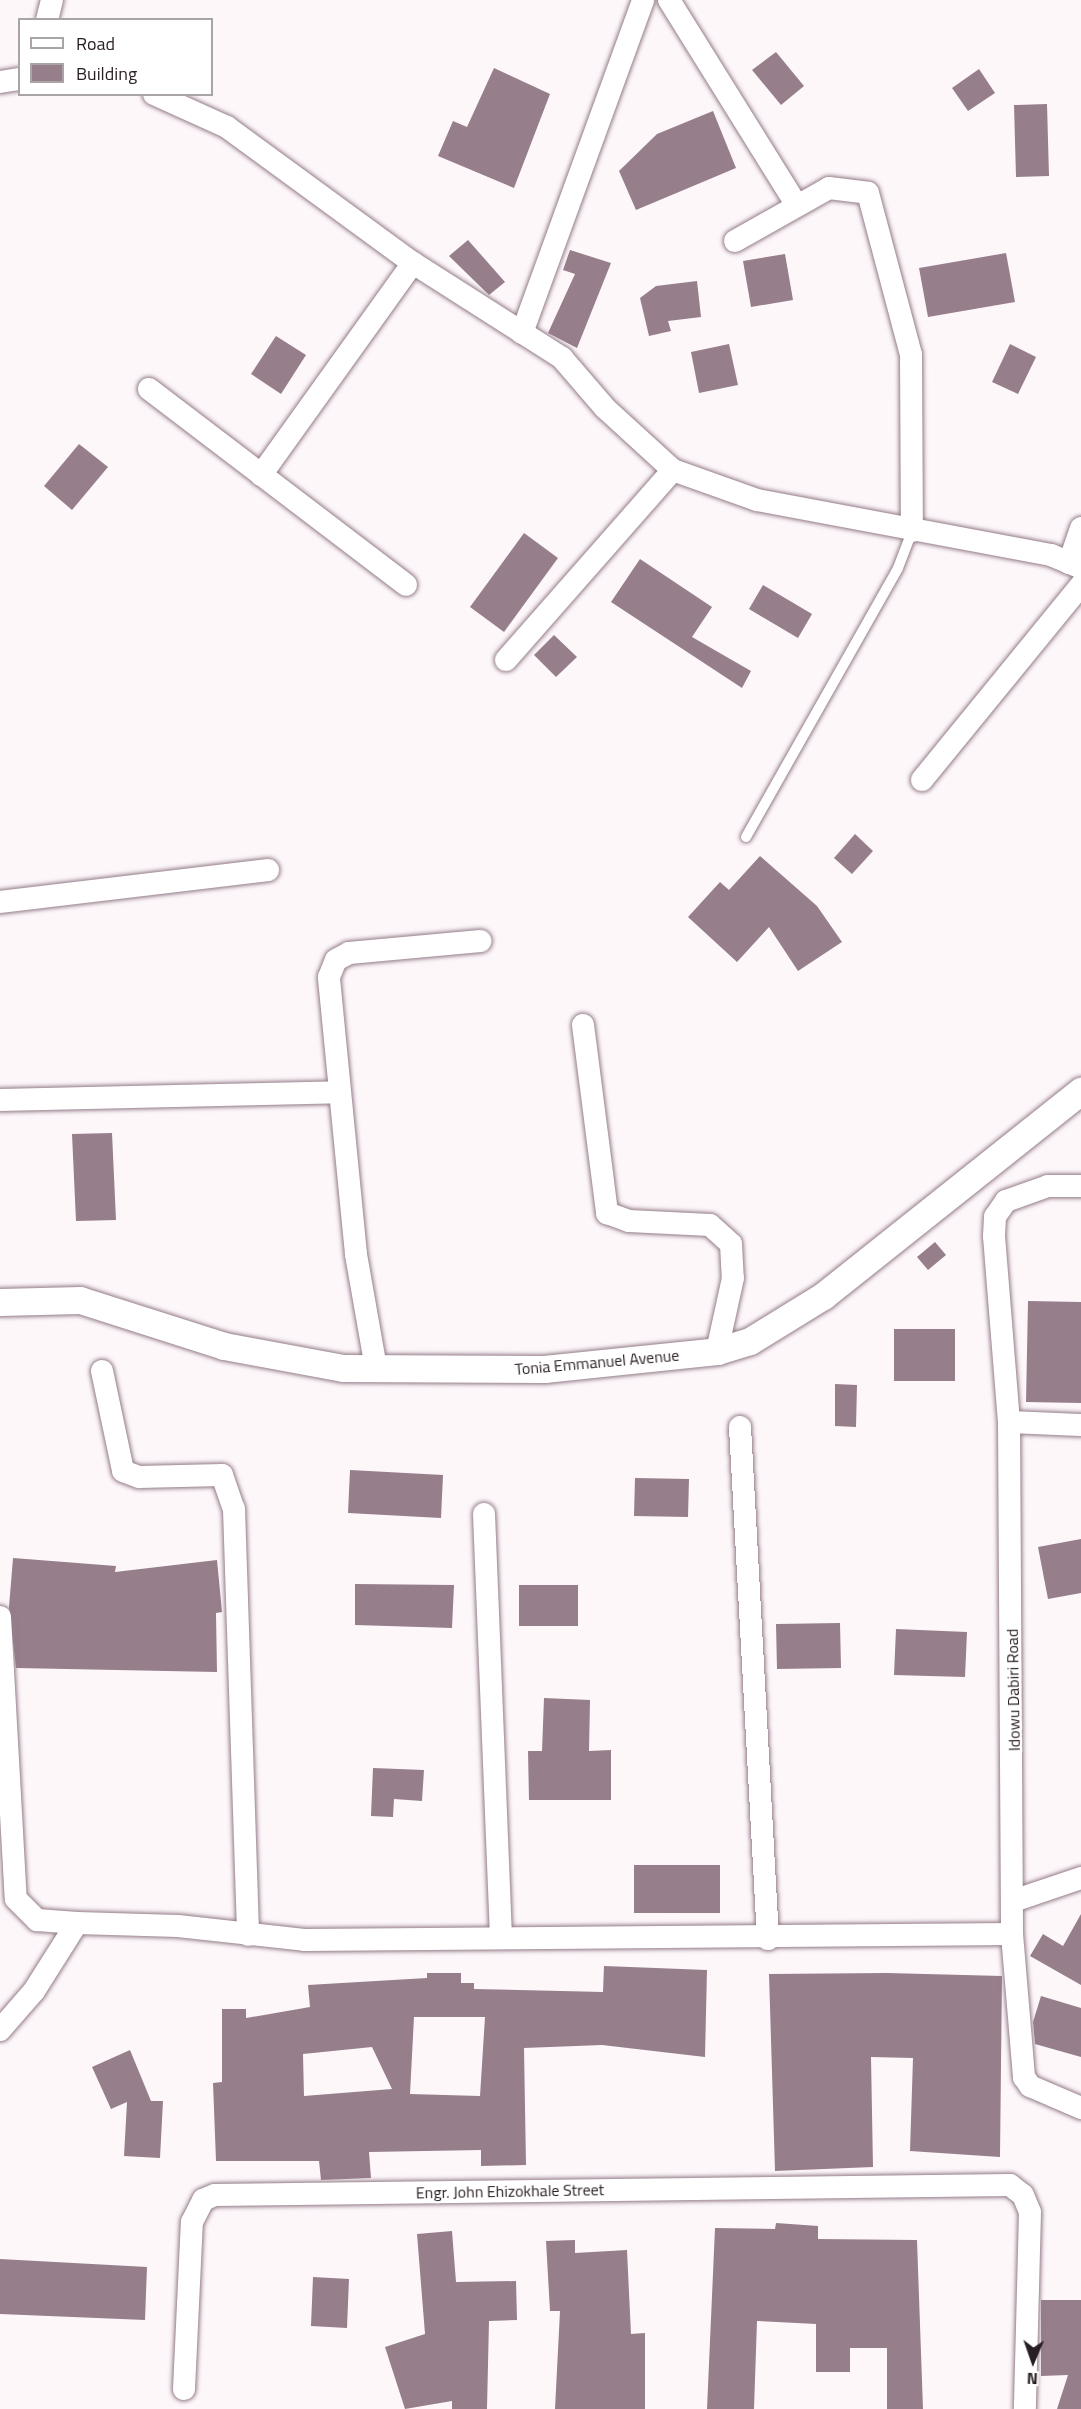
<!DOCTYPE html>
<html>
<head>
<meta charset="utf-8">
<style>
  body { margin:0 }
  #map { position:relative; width:1081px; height:2409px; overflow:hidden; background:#fdf7fa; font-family:"Titillium Web",sans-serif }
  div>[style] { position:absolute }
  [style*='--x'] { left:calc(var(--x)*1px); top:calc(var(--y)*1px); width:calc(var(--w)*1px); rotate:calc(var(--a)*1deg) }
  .building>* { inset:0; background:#967e8b }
  .roads { filter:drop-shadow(0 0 2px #947c89) drop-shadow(0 0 2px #947c89) }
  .service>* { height:10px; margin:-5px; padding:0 5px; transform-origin:5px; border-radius:5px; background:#fff }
  .minor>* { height:22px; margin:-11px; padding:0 11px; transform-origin:11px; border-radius:11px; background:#fff }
  .tertiary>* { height:27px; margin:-13.5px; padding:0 13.5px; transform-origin:13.5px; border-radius:13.5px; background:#fff }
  span { translate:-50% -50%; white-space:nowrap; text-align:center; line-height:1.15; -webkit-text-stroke:4.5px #fff; paint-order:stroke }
  .street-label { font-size:16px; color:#271d23 }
  .legend { position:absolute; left:18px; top:18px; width:195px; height:78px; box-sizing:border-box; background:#fff; border:2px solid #a9a5a7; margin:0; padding:8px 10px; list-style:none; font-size:18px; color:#271d23 }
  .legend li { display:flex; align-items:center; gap:12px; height:30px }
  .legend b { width:30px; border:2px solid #a9a5a7 }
  .north { position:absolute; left:1003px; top:2331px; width:60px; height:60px; -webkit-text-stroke:4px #fff; paint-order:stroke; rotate:182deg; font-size:16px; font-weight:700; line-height:24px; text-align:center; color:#271d23 }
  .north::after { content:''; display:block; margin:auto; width:21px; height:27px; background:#271d23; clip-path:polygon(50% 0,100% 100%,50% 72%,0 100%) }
</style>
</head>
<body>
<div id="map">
  <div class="building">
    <div style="clip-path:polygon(776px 52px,804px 86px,781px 105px,752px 70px)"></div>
    <div style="clip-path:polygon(494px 68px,550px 94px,514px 188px,438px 156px,453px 121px,467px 127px)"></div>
    <div style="clip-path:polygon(979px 69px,995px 93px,968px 111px,952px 88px)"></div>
    <div style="clip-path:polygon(1047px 104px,1049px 176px,1016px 177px,1014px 105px)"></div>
    <div style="clip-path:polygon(713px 111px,736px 168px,636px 210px,619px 171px,657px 134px)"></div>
    <div style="clip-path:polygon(468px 240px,505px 282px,489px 295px,449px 256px)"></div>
    <div style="clip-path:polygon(570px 250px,611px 263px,577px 348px,548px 333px,575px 274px,563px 270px)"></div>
    <div style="clip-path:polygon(1006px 253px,1015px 302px,928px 317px,919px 268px)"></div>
    <div style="clip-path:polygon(785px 254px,793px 300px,751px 307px,743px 261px)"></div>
    <div style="clip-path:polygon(697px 281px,701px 317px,668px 321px,671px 331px,649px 336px,640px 298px,656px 286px)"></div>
    <div style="clip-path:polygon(276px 336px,306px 355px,281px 394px,251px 374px)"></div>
    <div style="clip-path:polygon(729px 344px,738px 385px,699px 393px,691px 352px)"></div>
    <div style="clip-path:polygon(1010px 344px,1036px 357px,1018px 394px,992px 382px)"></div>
    <div style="clip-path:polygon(79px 444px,108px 467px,72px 510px,44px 486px)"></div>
    <div style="clip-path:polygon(524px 533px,558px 558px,504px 632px,470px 607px)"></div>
    <div style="clip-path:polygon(640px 559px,712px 607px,692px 637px,751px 671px,742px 688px,611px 602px)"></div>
    <div style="clip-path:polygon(763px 585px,812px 614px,798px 638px,749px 609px)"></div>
    <div style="clip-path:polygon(554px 635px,577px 657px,556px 677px,534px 655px)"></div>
    <div style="clip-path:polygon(855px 834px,873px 851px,852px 874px,834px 858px)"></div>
    <div style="clip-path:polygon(760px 856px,817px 906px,842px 942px,798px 971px,769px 927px,737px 962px,688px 917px,720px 882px,729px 890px)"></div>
    <div style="clip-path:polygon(112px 1133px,116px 1220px,76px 1221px,72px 1134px)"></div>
    <div style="clip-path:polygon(935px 1242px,946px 1255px,928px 1270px,917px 1257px)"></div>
    <div style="clip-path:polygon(1028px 1301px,1081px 1302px,1081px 1403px,1026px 1402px)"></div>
    <div style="clip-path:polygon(894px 1329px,955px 1329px,955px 1381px,894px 1381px)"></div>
    <div style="clip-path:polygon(835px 1384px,857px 1385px,856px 1427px,835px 1426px)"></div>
    <div style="clip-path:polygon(350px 1470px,443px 1475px,441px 1518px,348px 1513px)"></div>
    <div style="clip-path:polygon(635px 1478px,689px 1479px,688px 1517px,634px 1516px)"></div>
    <div style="clip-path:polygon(1081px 1539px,1081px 1593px,1048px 1599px,1038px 1547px)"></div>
    <div style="clip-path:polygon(13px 1558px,116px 1566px,115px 1572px,217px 1560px,222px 1612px,216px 1613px,217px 1672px,16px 1668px,9px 1607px)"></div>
    <div style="clip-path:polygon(355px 1584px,454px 1585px,452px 1628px,355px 1625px)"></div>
    <div style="clip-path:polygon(519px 1585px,578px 1585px,578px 1626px,519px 1626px)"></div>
    <div style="clip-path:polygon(840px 1623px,841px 1668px,777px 1669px,776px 1624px)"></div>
    <div style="clip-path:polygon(896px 1629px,967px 1632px,965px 1677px,894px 1675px)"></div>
    <div style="clip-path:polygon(544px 1698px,590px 1700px,589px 1751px,611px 1750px,611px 1800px,529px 1800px,528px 1751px,542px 1751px)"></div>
    <div style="clip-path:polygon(373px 1768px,424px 1770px,422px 1801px,394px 1799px,393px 1817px,371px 1816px)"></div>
    <div style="clip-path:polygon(634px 1865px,720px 1865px,720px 1913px,634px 1913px)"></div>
    <div style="clip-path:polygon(1081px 1914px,1081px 1985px,1030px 1956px,1043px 1934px,1063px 1946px)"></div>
    <div style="clip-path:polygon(evenodd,604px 1966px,707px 1970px,705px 2057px,602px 2045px,524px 2048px,526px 2165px,481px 2166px,481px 2150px,369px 2152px,371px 2178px,321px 2180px,319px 2161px,216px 2161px,213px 2083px,222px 2082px,222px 2009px,246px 2009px,246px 2018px,310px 2007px,308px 1985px,427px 1978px,427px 1973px,461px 1973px,461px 1983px,474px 1983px,474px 1989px,603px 1992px,604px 1966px,414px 2017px,485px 2017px,480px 2096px,410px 2094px,414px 2017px,604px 1966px,372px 2047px,392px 2089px,304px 2096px,303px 2054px,372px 2047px)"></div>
    <div style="clip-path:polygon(887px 1973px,1002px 1976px,1000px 2157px,910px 2151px,913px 2058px,871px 2057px,873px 2167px,775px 2171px,769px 1974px)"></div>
    <div style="clip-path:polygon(1041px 1996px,1081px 2008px,1081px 2057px,1035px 2044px,1033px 2022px)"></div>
    <div style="clip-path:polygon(130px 2050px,151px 2101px,163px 2101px,160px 2158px,124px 2156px,127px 2102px,111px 2109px,92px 2067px)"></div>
    <div style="clip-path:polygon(776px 2223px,818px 2226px,818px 2239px,917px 2240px,923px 2409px,887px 2409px,887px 2348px,850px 2348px,850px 2372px,816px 2372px,816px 2324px,757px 2321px,754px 2409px,707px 2409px,715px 2228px,775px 2229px)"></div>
    <div style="clip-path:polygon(452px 2231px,456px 2282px,516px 2281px,517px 2320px,489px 2321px,487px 2409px,452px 2409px,452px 2401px,405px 2409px,385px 2347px,425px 2334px,417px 2234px)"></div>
    <div style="clip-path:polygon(575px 2240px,575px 2253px,627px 2250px,631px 2334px,645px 2333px,645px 2409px,555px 2409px,560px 2311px,550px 2311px,546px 2241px)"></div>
    <div style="clip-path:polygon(0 2259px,147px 2267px,145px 2320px,0 2314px)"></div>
    <div style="clip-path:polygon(313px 2277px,349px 2279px,347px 2328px,311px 2326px)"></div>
    <div style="clip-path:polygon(1041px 2300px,1081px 2300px,1081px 2409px,1057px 2409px,1068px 2375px,1041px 2376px)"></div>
  </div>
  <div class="roads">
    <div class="service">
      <div style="--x:746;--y:837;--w:309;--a:-60.5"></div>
      <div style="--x:898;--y:568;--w:40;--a:-69"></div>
    </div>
    <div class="minor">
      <div style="--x:669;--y:0;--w:240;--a:58.1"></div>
      <div style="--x:47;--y:20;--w:21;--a:-76"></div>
      <div style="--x:0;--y:82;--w:20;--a:-9"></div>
      <div style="--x:154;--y:94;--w:80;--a:24.3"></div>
      <div style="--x:227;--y:127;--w:230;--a:36.2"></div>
      <div style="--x:413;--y:263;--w:177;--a:32.5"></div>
      <div style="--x:562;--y:358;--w:66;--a:49.3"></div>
      <div style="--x:605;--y:408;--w:92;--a:42.4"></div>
      <div style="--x:673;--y:470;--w:89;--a:19.7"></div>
      <div style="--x:757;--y:500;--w:299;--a:10.6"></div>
      <div style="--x:1051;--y:555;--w:33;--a:23"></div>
      <div style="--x:735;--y:241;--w:108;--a:-29.4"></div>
      <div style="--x:829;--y:188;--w:39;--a:7"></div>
      <div style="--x:868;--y:193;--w:168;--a:75.1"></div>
      <div style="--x:911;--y:355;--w:176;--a:89.7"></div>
      <div style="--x:522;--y:333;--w:354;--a:-70"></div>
      <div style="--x:149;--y:389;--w:323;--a:37.3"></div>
      <div style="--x:261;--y:475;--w:261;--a:-54.4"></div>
      <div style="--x:1069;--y:563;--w:37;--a:-71"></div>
      <div style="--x:506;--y:660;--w:253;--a:-48.7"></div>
      <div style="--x:922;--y:780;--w:252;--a:-50.8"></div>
      <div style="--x:0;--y:902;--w:270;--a:-6.8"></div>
      <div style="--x:583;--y:1025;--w:190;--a:82.7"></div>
      <div style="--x:607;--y:1213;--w:23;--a:20"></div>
      <div style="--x:629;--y:1221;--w:81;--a:2.8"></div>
      <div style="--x:710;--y:1225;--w:28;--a:42"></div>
      <div style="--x:731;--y:1244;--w:34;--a:87"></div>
      <div style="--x:733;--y:1278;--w:75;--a:102.4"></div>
      <div style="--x:0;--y:1100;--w:340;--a:-1.3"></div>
      <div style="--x:1081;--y:1186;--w:33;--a:180"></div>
      <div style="--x:1048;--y:1186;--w:45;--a:160.3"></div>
      <div style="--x:1006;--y:1201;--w:19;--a:125"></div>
      <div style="--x:995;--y:1217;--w:19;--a:93"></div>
      <div style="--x:994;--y:1236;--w:187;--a:85.4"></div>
      <div style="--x:1009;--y:1422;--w:512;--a:89.66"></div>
      <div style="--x:1012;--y:1934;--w:144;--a:85.2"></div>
      <div style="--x:1024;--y:2077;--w:11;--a:56"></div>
      <div style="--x:1030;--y:2086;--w:56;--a:23.3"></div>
      <div style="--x:376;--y:1368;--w:116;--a:-100"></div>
      <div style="--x:356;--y:1254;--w:278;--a:-95.6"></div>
      <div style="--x:329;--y:977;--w:18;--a:-68"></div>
      <div style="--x:336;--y:960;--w:15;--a:-28"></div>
      <div style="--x:349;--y:953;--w:132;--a:-5.2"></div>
      <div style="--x:102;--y:1371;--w:102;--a:78.1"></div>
      <div style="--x:123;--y:1471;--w:17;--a:21"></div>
      <div style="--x:139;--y:1477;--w:83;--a:-1.4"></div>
      <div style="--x:222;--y:1475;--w:36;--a:71"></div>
      <div style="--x:234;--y:1509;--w:426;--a:88.1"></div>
      <div style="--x:1009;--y:1422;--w:72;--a:2.4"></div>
      <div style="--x:740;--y:1427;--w:513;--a:86.87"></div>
      <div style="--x:484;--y:1514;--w:424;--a:87.7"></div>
      <div style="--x:0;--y:1617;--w:282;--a:86.8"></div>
      <div style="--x:16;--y:1899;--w:30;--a:45"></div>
      <div style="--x:37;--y:1920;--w:40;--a:4.3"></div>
      <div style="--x:1016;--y:1900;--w:69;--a:-18.7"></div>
      <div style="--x:0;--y:2030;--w:52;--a:-48.9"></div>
      <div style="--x:34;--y:1991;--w:80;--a:-57.7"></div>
      <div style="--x:77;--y:1923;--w:101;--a:1.7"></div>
      <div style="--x:178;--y:1926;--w:127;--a:6.3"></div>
      <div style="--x:304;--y:1940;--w:708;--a:-0.49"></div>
      <div style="--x:184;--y:2389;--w:167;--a:-87.3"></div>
      <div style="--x:192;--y:2222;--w:25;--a:-63"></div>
      <div style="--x:203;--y:2200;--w:13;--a:-23"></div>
      <div style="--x:215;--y:2195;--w:795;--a:-0.72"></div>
      <div style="--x:1010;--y:2185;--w:16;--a:38"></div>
      <div style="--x:1023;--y:2195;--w:18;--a:68"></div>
      <div style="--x:1030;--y:2212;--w:197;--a:91.5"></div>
    </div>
    <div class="tertiary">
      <div style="--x:0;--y:1302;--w:80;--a:-1.4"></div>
      <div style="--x:80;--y:1300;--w:151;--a:17.7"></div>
      <div style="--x:224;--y:1346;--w:121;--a:10.5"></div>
      <div style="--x:343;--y:1368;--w:201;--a:0.3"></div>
      <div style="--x:544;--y:1369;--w:174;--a:-5.9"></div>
      <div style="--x:717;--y:1351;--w:34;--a:-17"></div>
      <div style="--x:750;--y:1341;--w:86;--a:-31.7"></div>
      <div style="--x:823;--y:1296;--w:330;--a:-38.5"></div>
    </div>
  </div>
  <div class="street-label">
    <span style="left:597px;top:1362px;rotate:-5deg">Tonia Emmanuel Avenue</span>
    <span style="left:1013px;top:1690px;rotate:-91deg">Idowu Dabiri Road</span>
    <span style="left:510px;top:2191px;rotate:-1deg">Engr. John Ehizokhale Street</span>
  </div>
  <ul class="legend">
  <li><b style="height:8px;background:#fff"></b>Road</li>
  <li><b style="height:16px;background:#967e8b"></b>Building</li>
  </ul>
  <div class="north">N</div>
</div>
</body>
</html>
